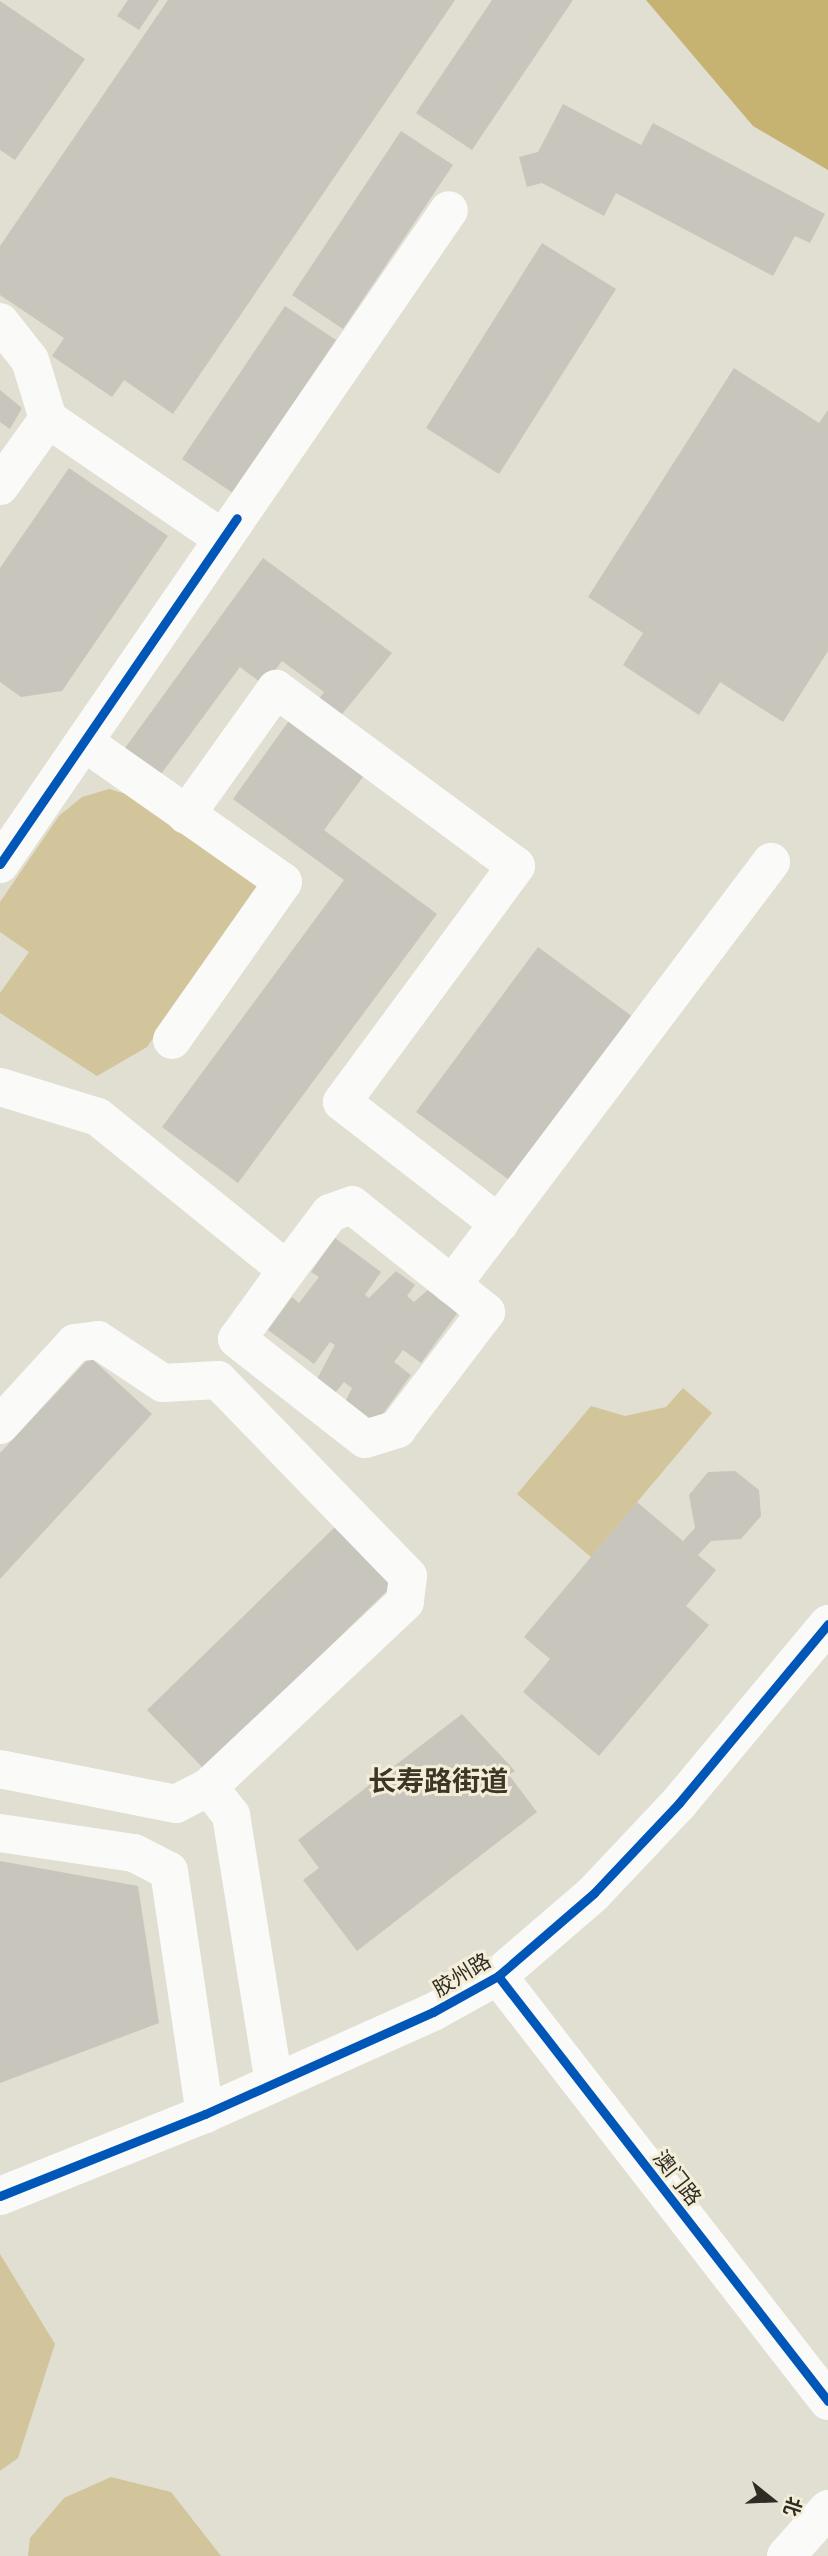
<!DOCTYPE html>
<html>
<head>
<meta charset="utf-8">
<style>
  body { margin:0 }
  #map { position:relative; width:828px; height:2556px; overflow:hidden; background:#e1ded2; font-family:Inter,"Noto Sans SC",sans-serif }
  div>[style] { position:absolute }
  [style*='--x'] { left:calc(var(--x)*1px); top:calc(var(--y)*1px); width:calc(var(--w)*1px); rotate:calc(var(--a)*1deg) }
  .green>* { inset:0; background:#d2c59b }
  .water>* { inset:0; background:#c6b371 }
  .building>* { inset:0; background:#c8c5bc }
  .minor>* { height:38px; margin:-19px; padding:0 19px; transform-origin:19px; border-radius:19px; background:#fafaf8 }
  .cycleway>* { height:9px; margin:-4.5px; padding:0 4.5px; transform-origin:4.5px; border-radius:4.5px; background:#0057b8 }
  span { translate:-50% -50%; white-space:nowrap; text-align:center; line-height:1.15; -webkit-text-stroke:6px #f4eed9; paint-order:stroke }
  .street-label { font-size:21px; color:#2f2c24 }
  .district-label { font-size:28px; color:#3b3626; font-weight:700 }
  .north { position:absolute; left:737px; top:2465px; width:70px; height:70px; -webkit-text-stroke:5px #f4eed9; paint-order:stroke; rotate:108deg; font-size:19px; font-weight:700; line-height:28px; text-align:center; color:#2f2c24 }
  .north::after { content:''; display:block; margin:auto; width:24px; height:32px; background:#2f2c24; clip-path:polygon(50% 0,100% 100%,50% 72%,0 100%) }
</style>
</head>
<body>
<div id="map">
  <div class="green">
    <div style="clip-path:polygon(109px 789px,139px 798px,260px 887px,147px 1047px,97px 1076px,0 1013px,0 993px,29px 952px,0 932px,0 902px,59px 816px,82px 797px)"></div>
    <div style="clip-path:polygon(683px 1388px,712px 1413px,591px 1557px,517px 1494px,591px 1406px,625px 1416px,666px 1407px)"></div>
    <div style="clip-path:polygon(0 2254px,55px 2344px,18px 2458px,0 2471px)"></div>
    <div style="clip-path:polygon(111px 2477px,171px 2492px,221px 2556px,28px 2556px,30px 2538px,64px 2498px)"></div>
  </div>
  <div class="water">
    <div style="clip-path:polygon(646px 0,828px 0,828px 170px,753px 126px)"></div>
  </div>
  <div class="building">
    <div style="clip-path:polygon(128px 0,159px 0,139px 30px,117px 16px)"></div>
    <div style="clip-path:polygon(168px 0,455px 0,173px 414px,124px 380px,112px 397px,52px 356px,64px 338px,0 295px,0 246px)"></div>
    <div style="clip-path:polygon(492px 0,573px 0,472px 150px,416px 113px)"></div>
    <div style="clip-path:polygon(0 1px,85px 59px,15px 160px,0 150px)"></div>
    <div style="clip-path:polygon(563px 104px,641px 145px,653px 123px,825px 214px,810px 243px,795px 236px,773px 276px,616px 193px,604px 216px,542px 183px,527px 187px,519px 157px,538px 152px)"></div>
    <div style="clip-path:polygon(401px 131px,453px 165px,343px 329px,292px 295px)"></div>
    <div style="clip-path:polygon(542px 243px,616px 289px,499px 474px,426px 428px)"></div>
    <div style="clip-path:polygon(285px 306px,336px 340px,233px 493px,182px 459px)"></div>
    <div style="clip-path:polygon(734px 368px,819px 423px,828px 410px,828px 651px,783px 722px,720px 682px,699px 715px,623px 665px,643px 633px,588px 597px)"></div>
    <div style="clip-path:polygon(0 390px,22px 408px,10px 429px,0 422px)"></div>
    <div style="clip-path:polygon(69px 468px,168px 536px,62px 691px,21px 697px,0 682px,0 568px)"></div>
    <div style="clip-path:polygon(263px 558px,392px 653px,338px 719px,316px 703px,324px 692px,282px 661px,264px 685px,240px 667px,161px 774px,125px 748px)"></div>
    <div style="clip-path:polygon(293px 715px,368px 770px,324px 830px,437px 914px,238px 1183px,162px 1127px,344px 880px,233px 799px)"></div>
    <div style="clip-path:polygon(538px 947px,633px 1017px,512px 1182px,416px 1112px)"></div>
    <div style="clip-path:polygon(335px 1238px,381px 1272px,365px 1295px,369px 1298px,396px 1271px,415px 1285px,407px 1296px,414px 1302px,428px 1290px,458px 1312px,421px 1363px,403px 1350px,394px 1362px,411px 1375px,374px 1426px,344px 1404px,352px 1388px,344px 1382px,335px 1393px,317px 1379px,335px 1345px,330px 1342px,314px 1364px,268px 1330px,292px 1297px,299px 1303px,319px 1277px,311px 1272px)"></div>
    <div style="clip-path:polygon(90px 1357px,152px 1414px,0 1579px,0 1453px)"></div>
    <div style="clip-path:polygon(735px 1471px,759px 1490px,761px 1516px,741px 1539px,711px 1541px,698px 1555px,716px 1570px,686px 1606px,709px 1625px,599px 1756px,523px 1692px,550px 1659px,524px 1637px,637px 1502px,683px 1541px,695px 1528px,689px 1495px,708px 1472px)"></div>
    <div style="clip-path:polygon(335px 1527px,392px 1586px,204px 1769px,147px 1710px)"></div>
    <div style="clip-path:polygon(462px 1714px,515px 1771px,509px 1775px,537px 1812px,357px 1951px,303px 1880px,319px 1868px,298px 1840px)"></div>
    <div style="clip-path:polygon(0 1861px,138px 1886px,159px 2023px,0 2083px)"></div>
  </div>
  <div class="minor">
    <div style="--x:0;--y:322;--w:48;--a:51.7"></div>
    <div style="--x:30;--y:360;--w:62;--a:73"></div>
    <div style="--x:0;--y:486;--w:82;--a:-54.4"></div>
    <div style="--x:48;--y:419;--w:212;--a:34.4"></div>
    <div style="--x:84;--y:742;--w:243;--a:35.1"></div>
    <div style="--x:283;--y:882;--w:193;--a:125.1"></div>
    <div style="--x:186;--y:815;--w:155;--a:-54.5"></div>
    <div style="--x:276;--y:689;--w:298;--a:36.4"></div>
    <div style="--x:516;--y:866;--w:293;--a:126.4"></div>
    <div style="--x:342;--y:1102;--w:199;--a:37.8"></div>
    <div style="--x:0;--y:864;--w:793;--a:-55.53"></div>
    <div style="--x:0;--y:1087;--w:102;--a:17"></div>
    <div style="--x:98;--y:1117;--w:243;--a:39"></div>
    <div style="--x:287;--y:1270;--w:85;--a:125.9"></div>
    <div style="--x:237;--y:1339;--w:162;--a:38"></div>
    <div style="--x:365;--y:1439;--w:34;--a:-17"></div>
    <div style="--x:397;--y:1429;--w:147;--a:-52.7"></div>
    <div style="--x:486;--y:1312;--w:171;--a:-141.4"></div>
    <div style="--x:352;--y:1205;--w:23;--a:160"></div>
    <div style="--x:330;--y:1213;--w:71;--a:127"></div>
    <div style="--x:452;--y:1285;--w:530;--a:-52.98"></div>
    <div style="--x:0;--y:1425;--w:111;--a:-47.6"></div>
    <div style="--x:75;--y:1343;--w:23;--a:-7"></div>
    <div style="--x:98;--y:1340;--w:78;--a:33.5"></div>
    <div style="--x:163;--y:1383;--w:55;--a:-3.1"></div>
    <div style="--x:218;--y:1380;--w:273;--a:45.9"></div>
    <div style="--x:408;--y:1576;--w:26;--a:97"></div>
    <div style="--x:405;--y:1602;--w:270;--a:136.7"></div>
    <div style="--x:209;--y:1787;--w:37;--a:153"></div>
    <div style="--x:176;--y:1804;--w:179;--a:-168.8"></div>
    <div style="--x:209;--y:1787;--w:36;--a:52"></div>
    <div style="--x:231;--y:1815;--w:270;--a:80.9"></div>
    <div style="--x:0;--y:1833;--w:135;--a:8.5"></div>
    <div style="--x:134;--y:1853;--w:39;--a:27"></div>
    <div style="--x:169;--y:1871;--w:246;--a:81.6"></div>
    <div style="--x:498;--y:1976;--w:538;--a:52.17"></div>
    <div style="--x:0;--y:2196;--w:221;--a:-21.8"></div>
    <div style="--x:205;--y:2114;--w:250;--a:-24.1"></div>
    <div style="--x:433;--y:2012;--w:74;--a:-29"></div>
    <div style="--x:498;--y:1976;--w:127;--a:-40.8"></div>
    <div style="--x:594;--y:1893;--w:124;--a:-46.6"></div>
    <div style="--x:679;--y:1803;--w:233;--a:-50.2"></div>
    <div style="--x:786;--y:2556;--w:63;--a:-48.2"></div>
  </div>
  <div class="cycleway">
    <div style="--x:0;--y:864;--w:419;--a:-55.6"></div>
    <div style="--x:498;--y:1976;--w:538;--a:52.17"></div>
    <div style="--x:0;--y:2196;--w:221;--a:-21.8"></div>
    <div style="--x:205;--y:2114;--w:250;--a:-24.1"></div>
    <div style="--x:433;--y:2012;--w:74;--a:-29"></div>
    <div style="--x:498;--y:1976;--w:127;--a:-40.8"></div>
    <div style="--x:594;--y:1893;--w:124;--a:-46.6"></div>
    <div style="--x:679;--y:1803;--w:233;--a:-50.2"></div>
  </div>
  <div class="street-label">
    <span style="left:462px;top:1975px;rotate:-31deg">胶州路</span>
    <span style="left:677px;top:2178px;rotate:52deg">澳门路</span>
  </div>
  <div class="district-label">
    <span style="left:438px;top:1781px">长寿路街道</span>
  </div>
  <div class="north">北</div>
</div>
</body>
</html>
